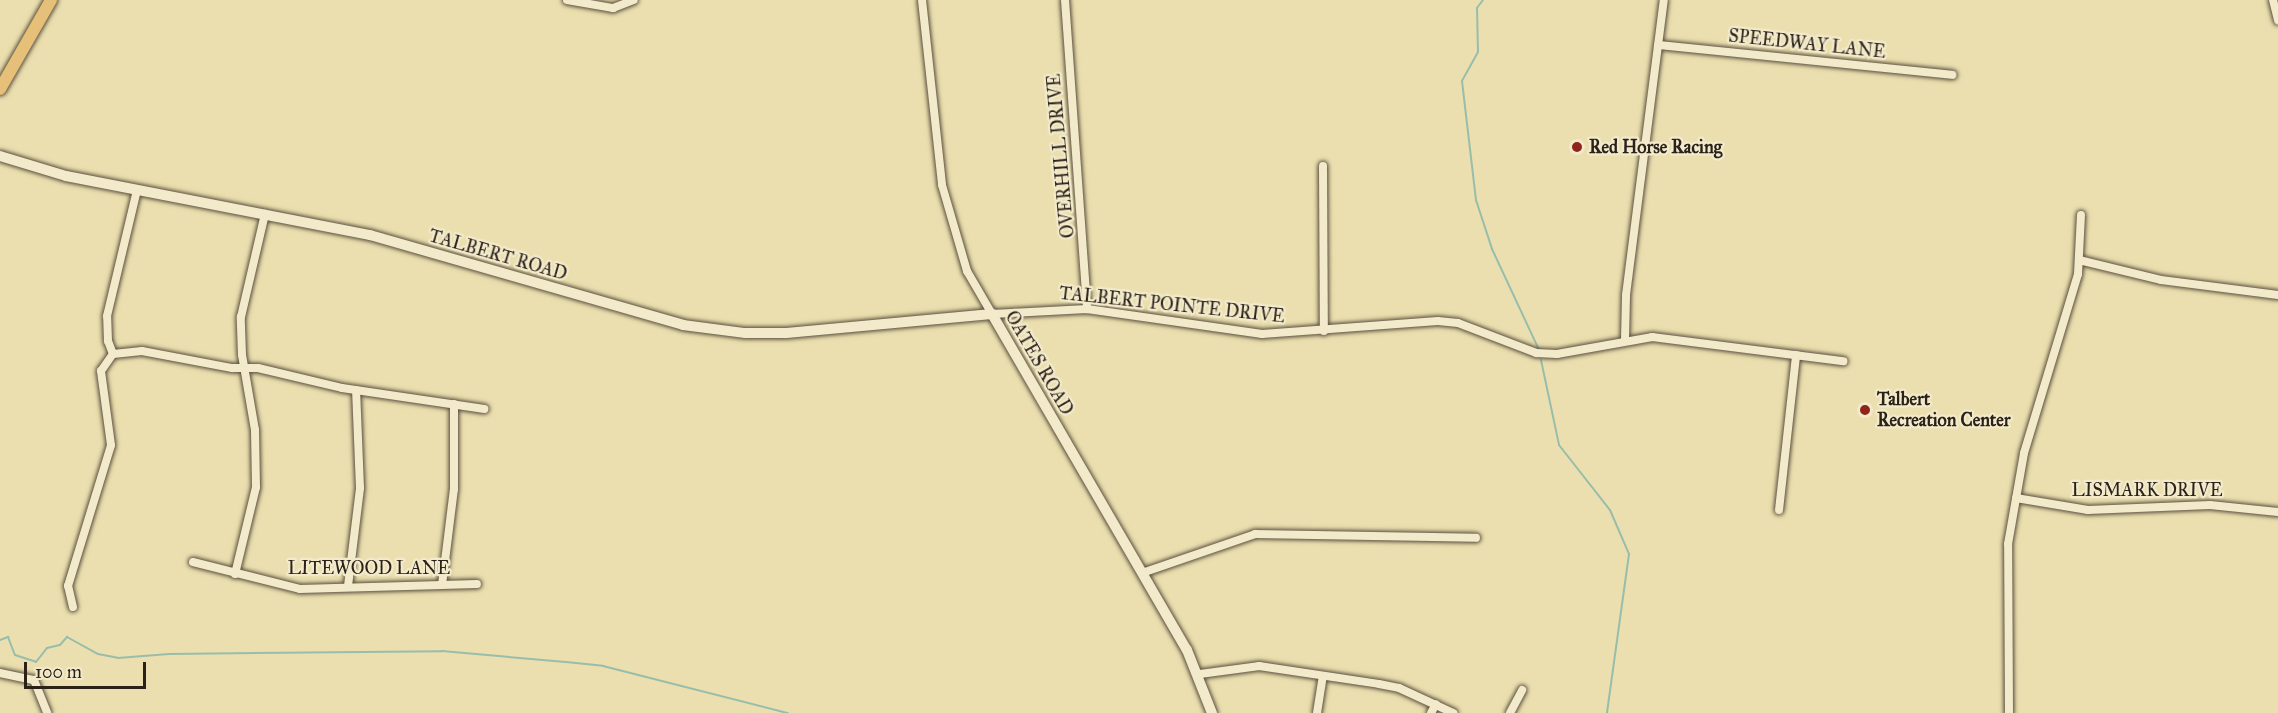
<!DOCTYPE html>
<html>
<head>
<meta charset="utf-8">
<style>
  body { margin:0 }
  #map { position:relative; width:2278px; height:713px; overflow:hidden; background:#ebdfaf; font-family:"IM FELL Great Primer",serif }
  div>[style] { position:absolute }
  [style*='--x'] { left:calc(var(--x)*1px); top:calc(var(--y)*1px); width:calc(var(--w)*1px); rotate:calc(var(--a)*1deg) }
  .stream>* { height:2px; margin:-1px; padding:0 1px; transform-origin:1px; border-radius:1px; background:#98bdab }
  .roads { filter:drop-shadow(0 0 2px #5a503e) drop-shadow(0 0 2px #5a503e) }
  .street>* { height:8px; margin:-4px; padding:0 4px; transform-origin:4px; border-radius:4px; background:#f2eacb }
  .secondary>* { height:10px; margin:-5px; padding:0 5px; transform-origin:5px; border-radius:5px; background:#f2eacb }
  .primary>* { height:12px; margin:-6px; padding:0 6px; transform-origin:6px; border-radius:6px; background:#e6c078 }
  .dots>* { width:16px; height:16px; translate:-50% -50%; box-sizing:border-box; border:3px solid #f2eacb; border-radius:50% }
  span { translate:-50% -50%; white-space:nowrap; text-align:center; line-height:1.15; -webkit-text-stroke:4.5px #f2eacb; paint-order:stroke }
  .street-label { font-size:18px; color:#2a2118 }
  .poi-label { font-size:18px; color:#2a2118; font-weight:700 }
  .left { translate:0 -50%; text-align:left }
  .scale { position:absolute; left:24px; top:662px; width:122px; height:27px; box-sizing:border-box; border:3px solid #2a2118; border-top:0; padding-left:8px; font-size:18px; line-height:21px; white-space:nowrap; color:#2a2118; -webkit-text-stroke:4px #f2eacb; paint-order:stroke }
</style>
</head>
<body>
<div id="map">
  <div class="stream">
    <div style="--x:1483;--y:0;--w:10;--a:127"></div>
    <div style="--x:1477;--y:8;--w:44;--a:88.7"></div>
    <div style="--x:1478;--y:52;--w:33;--a:119"></div>
    <div style="--x:1462;--y:81;--w:120;--a:83.3"></div>
    <div style="--x:1476;--y:200;--w:52;--a:71.9"></div>
    <div style="--x:1492;--y:249;--w:111;--a:65"></div>
    <div style="--x:1541;--y:360;--w:87;--a:78"></div>
    <div style="--x:1559;--y:445;--w:83;--a:51.9"></div>
    <div style="--x:1610;--y:510;--w:48;--a:66.6"></div>
    <div style="--x:1629;--y:554;--w:161;--a:97.9"></div>
    <div style="--x:0;--y:640;--w:9;--a:-21"></div>
    <div style="--x:8;--y:637;--w:19;--a:69"></div>
    <div style="--x:15;--y:655;--w:22;--a:18"></div>
    <div style="--x:36;--y:662;--w:18;--a:-52"></div>
    <div style="--x:47;--y:648;--w:13;--a:-13"></div>
    <div style="--x:60;--y:645;--w:11;--a:-49"></div>
    <div style="--x:67;--y:637;--w:35;--a:29"></div>
    <div style="--x:98;--y:654;--w:20;--a:11"></div>
    <div style="--x:118;--y:658;--w:51;--a:-4.5"></div>
    <div style="--x:169;--y:654;--w:273;--a:-0.6"></div>
    <div style="--x:442;--y:651;--w:124;--a:5.1"></div>
    <div style="--x:566;--y:662;--w:37;--a:6"></div>
    <div style="--x:603;--y:666;--w:191;--a:14.3"></div>
  </div>
  <div class="roads">
    <div class="street">
      <div style="--x:567;--y:0;--w:47;--a:9.9"></div>
      <div style="--x:613;--y:8;--w:22;--a:-21"></div>
      <div style="--x:922;--y:0;--w:186;--a:83.8"></div>
      <div style="--x:942;--y:185;--w:90;--a:73.8"></div>
      <div style="--x:967;--y:271;--w:50;--a:59.8"></div>
      <div style="--x:992;--y:314;--w:95;--a:-3"></div>
      <div style="--x:1087;--y:309;--w:177;--a:8.1"></div>
      <div style="--x:1262;--y:334;--w:176;--a:-4.2"></div>
      <div style="--x:1438;--y:321;--w:20;--a:6"></div>
      <div style="--x:1458;--y:323;--w:84;--a:21"></div>
      <div style="--x:1536;--y:353;--w:21;--a:3"></div>
      <div style="--x:1557;--y:354;--w:97;--a:-10.1"></div>
      <div style="--x:1652;--y:337;--w:193;--a:7.2"></div>
      <div style="--x:1065;--y:0;--w:310;--a:85.9"></div>
      <div style="--x:2273;--y:0;--w:21;--a:76"></div>
      <div style="--x:1658;--y:45;--w:296;--a:5.8"></div>
      <div style="--x:1323;--y:166;--w:165;--a:89.7"></div>
      <div style="--x:2079;--y:260;--w:84;--a:13.7"></div>
      <div style="--x:2161;--y:280;--w:118;--a:7.3"></div>
      <div style="--x:1625;--y:340;--w:45;--a:-88.7"></div>
      <div style="--x:1626;--y:295;--w:297;--a:-82.7"></div>
      <div style="--x:113;--y:354;--w:29;--a:-6"></div>
      <div style="--x:142;--y:351;--w:92;--a:10.7"></div>
      <div style="--x:232;--y:368;--w:26;--a:0"></div>
      <div style="--x:258;--y:368;--w:86;--a:13.4"></div>
      <div style="--x:342;--y:388;--w:144;--a:8.4"></div>
      <div style="--x:2016;--y:498;--w:73;--a:9.5"></div>
      <div style="--x:2088;--y:510;--w:122;--a:-2.3"></div>
      <div style="--x:2210;--y:505;--w:68;--a:5.9"></div>
      <div style="--x:1779;--y:510;--w:156;--a:-83.7"></div>
      <div style="--x:193;--y:562;--w:110;--a:14.2"></div>
      <div style="--x:300;--y:589;--w:177;--a:-1.6"></div>
      <div style="--x:1142;--y:573;--w:120;--a:-19"></div>
      <div style="--x:1255;--y:534;--w:221;--a:1"></div>
      <div style="--x:235;--y:574;--w:89;--a:-76.4"></div>
      <div style="--x:256;--y:487;--w:57;--a:-91"></div>
      <div style="--x:255;--y:430;--w:76;--a:-99.8"></div>
      <div style="--x:242;--y:355;--w:38;--a:-92"></div>
      <div style="--x:241;--y:317;--w:106;--a:-76.9"></div>
      <div style="--x:442;--y:585;--w:97;--a:-82.9"></div>
      <div style="--x:454;--y:489;--w:85;--a:-90"></div>
      <div style="--x:348;--y:586;--w:99;--a:-83"></div>
      <div style="--x:360;--y:488;--w:98;--a:-92.3"></div>
      <div style="--x:73;--y:607;--w:22;--a:-103"></div>
      <div style="--x:68;--y:586;--w:147;--a:-73"></div>
      <div style="--x:111;--y:445;--w:75;--a:-97.7"></div>
      <div style="--x:101;--y:371;--w:21;--a:-55"></div>
      <div style="--x:113;--y:354;--w:14;--a:-111"></div>
      <div style="--x:108;--y:341;--w:25;--a:-92"></div>
      <div style="--x:107;--y:316;--w:130;--a:-76.6"></div>
      <div style="--x:0;--y:673;--w:35;--a:12"></div>
      <div style="--x:34;--y:680;--w:35;--a:68"></div>
      <div style="--x:1200;--y:674;--w:60;--a:-7.7"></div>
      <div style="--x:1259;--y:666;--w:121;--a:8.5"></div>
      <div style="--x:1379;--y:684;--w:20;--a:11"></div>
      <div style="--x:1399;--y:688;--w:60;--a:24.8"></div>
      <div style="--x:1317;--y:713;--w:37;--a:-81"></div>
      <div style="--x:1431;--y:713;--w:10;--a:-61"></div>
      <div style="--x:1510;--y:713;--w:26;--a:-62"></div>
      <div style="--x:2009;--y:713;--w:169;--a:-90.3"></div>
      <div style="--x:2008;--y:544;--w:92;--a:-80"></div>
      <div style="--x:2024;--y:453;--w:187;--a:-73.2"></div>
      <div style="--x:2078;--y:274;--w:59;--a:-87.1"></div>
    </div>
    <div class="secondary">
      <div style="--x:0;--y:156;--w:69;--a:16.9"></div>
      <div style="--x:66;--y:176;--w:310;--a:11"></div>
      <div style="--x:370;--y:235;--w:326;--a:16"></div>
      <div style="--x:683;--y:325;--w:63;--a:7.4"></div>
      <div style="--x:745;--y:333;--w:41;--a:0"></div>
      <div style="--x:786;--y:333;--w:207;--a:-5.3"></div>
      <div style="--x:992;--y:314;--w:388;--a:59.9"></div>
      <div style="--x:1187;--y:650;--w:68;--a:68.4"></div>
    </div>
    <div class="primary">
      <div style="--x:0;--y:89;--w:103;--a:-60.2"></div>
    </div>
  </div>
  <div class="dots">
    <div style="left:1577px;top:147px;background:#8f2418"></div>
    <div style="left:1865px;top:410px;background:#8f2418"></div>
  </div>
  <div class="street-label">
    <span style="left:1807px;top:44px;rotate:6deg">SPEEDWAY LANE</span>
    <span style="left:1061px;top:156px;rotate:-95deg">OVERHILL DRIVE</span>
    <span style="left:498px;top:255px;rotate:16deg">TALBERT ROAD</span>
    <span style="left:1172px;top:305px;rotate:6deg">TALBERT POINTE DRIVE</span>
    <span style="left:1039px;top:363px;rotate:60deg">OATES ROAD</span>
    <span style="left:2147px;top:490px">LISMARK DRIVE</span>
    <span style="left:369px;top:568px">LITEWOOD LANE</span>
  </div>
  <div class="poi-label">
    <span class="left" style="left:1589px;top:147px">Red Horse Racing</span>
    <span class="left" style="left:1877px;top:410px">Talbert<br>Recreation Center</span>
  </div>
  <div class="scale">100 m</div>
</div>
</body>
</html>
